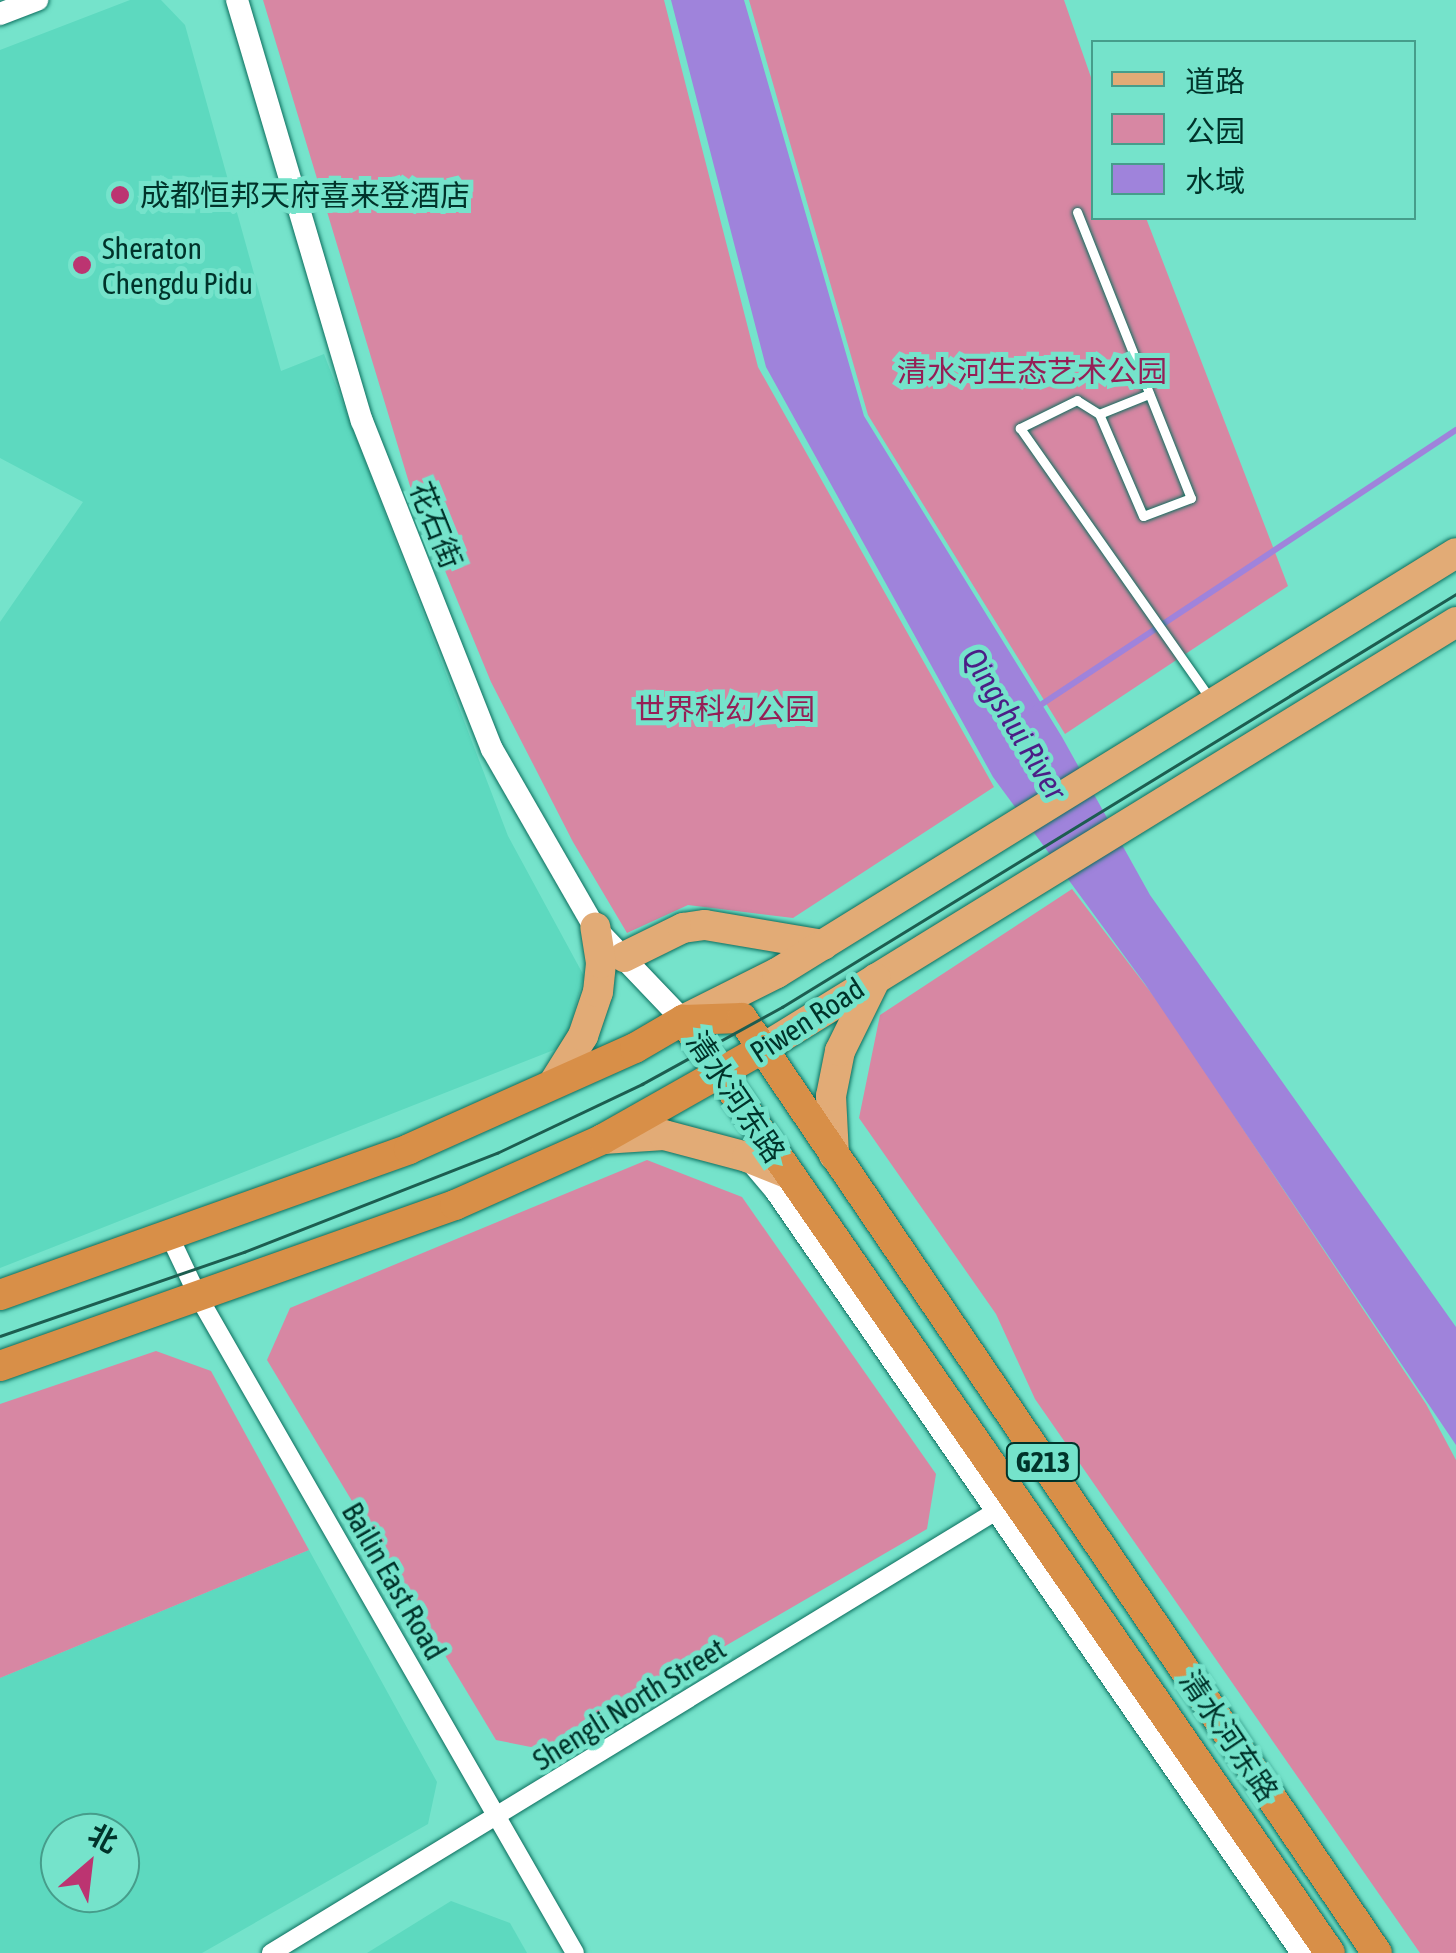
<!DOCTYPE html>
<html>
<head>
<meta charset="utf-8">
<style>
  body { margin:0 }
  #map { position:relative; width:1456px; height:1953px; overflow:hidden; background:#75e3cb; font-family:"Asap Condensed","Noto Sans SC",sans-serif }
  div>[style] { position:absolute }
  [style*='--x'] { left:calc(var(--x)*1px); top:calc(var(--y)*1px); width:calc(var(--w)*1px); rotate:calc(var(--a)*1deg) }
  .built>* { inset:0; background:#5dd9bf }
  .green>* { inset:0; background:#d787a3 }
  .water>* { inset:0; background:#9f83db }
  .stream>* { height:6px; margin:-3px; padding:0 3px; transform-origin:3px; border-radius:3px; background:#9f83db }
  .roads { filter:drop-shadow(0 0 2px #0c6e5e) drop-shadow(0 0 2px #0c6e5e) }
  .service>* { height:9px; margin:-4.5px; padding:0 4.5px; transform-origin:4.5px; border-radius:4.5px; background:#fff }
  .minor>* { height:18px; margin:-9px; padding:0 9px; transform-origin:9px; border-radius:9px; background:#fff }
  .tertiary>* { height:22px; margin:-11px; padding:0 11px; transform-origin:11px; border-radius:11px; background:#fff }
  .primary>* { height:30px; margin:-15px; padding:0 15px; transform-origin:15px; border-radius:15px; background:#e2ab76 }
  .trunk>* { height:30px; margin:-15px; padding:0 15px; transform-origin:15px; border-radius:15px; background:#d88f48 }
  .tram>* { height:2.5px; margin:-1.25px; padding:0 1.25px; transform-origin:1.25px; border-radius:1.25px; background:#1c5d50 }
  .dots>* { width:28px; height:28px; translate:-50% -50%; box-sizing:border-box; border:5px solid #75e3cb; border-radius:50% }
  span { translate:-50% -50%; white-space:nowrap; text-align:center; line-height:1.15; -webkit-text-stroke:10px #75e3cb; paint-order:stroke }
  .shield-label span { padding:2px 8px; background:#75e3cb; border:2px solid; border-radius:8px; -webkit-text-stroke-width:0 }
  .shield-label { font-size:28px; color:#00332a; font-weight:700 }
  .poi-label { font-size:30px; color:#00332a }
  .left { translate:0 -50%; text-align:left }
  .park-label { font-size:30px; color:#951f56 }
  .street-label { font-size:30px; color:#00332a }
  .water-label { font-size:32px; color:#4b1e86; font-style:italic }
  .legend { position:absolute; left:1091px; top:40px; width:325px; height:180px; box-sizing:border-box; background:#75e3cb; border:2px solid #469d8b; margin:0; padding:12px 18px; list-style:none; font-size:30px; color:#00332a }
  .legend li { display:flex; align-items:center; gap:20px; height:50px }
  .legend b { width:50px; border:2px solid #469d8b }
  .north { position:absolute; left:40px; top:1813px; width:100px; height:100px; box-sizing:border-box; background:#75e3cb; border:2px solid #469d8b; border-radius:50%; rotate:28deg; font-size:28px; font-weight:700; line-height:40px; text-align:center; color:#00332a }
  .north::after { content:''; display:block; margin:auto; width:35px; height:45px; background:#bc3471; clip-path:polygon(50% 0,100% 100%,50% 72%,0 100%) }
</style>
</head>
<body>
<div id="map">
  <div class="built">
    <div style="clip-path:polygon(130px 0,161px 0,185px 25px,281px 371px,324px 354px,508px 836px,584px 976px,564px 1046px,0 1268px,0 622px,83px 502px,0 458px,0 50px)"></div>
    <div style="clip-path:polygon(evenodd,309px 1550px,437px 1782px,428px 1824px,202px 1953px,0 1953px,0 1678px,309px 1550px,120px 1833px,120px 1893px,60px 1893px,60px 1833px,120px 1833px)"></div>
    <div style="clip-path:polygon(451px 1901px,510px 1923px,527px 1953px,367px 1953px)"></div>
  </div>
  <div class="green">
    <div style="clip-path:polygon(263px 0,664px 0,758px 367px,994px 787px,793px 918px,688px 905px,627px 933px,573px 842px,491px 682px,410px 486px)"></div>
    <div style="clip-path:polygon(749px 0,1064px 0,1093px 83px,1094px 218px,1146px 218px,1288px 586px,1065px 734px,868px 415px)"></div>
    <div style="clip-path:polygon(1072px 889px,1162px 1007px,1426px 1404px,1456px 1460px,1456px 1953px,1420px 1953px,1035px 1399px,996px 1314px,859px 1118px,880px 1015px)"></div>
    <div style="clip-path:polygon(647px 1160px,742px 1197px,936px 1474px,927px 1529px,546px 1750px,496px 1740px,267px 1360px,290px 1308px)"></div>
    <div style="clip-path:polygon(156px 1351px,211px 1371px,309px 1550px,0 1678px,0 1404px)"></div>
  </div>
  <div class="water">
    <div style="clip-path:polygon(671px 0,744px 0,864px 416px,1062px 737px,1150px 895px,1456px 1327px,1456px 1445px,1145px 984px,993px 777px,766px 367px)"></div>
  </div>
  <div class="stream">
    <div style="--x:1036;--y:708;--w:504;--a:-33.5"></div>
  </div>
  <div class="roads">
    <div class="service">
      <div style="--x:1077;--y:212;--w:308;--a:68.3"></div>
      <div style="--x:1191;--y:498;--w:51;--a:159.4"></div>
      <div style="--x:1143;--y:516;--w:111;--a:-113.3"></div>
      <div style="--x:1099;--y:414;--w:26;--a:-148"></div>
      <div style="--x:1077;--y:400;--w:64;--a:153.8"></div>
      <div style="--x:1020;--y:428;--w:332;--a:54.9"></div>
      <div style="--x:1099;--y:414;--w:54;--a:-21.8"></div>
    </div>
    <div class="minor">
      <div style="--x:169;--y:1235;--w:68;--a:64.6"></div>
      <div style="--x:198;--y:1296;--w:757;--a:60.15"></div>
      <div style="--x:271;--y:1953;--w:861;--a:-31.36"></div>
    </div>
    <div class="tertiary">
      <div style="--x:237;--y:0;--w:439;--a:73.5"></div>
      <div style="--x:362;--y:421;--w:353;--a:68.4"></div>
      <div style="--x:492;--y:749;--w:207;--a:60.1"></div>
      <div style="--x:595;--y:928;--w:127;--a:46.3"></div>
      <div style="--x:0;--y:14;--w:40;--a:-21"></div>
      <div style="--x:749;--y:1159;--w:42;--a:49.8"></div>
      <div style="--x:776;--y:1191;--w:926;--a:55.38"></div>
    </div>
    <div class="primary">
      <div style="--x:624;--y:957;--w:66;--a:-26.2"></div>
      <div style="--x:683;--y:928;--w:22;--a:-8"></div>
      <div style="--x:705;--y:925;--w:120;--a:9.6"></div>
      <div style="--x:683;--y:1020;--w:105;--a:-26.6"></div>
      <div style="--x:777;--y:973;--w:798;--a:-31.74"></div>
      <div style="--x:762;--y:1049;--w:815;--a:-31.6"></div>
      <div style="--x:553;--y:1084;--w:57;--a:-58"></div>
      <div style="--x:583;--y:1036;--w:46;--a:-71.2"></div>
      <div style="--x:598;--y:992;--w:29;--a:-84"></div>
      <div style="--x:601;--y:963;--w:36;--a:-99"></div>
      <div style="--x:603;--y:1139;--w:61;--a:-3.8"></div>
      <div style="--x:664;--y:1135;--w:86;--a:14.8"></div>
      <div style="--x:747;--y:1157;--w:43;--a:21.8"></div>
      <div style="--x:834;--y:1155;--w:59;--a:-92.9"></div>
      <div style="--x:831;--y:1096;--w:46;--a:-78.7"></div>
      <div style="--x:840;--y:1051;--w:81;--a:-63.7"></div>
    </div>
    <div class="trunk">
      <div style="--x:683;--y:1020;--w:1135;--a:55.26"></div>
      <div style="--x:0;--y:1295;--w:434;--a:-19.6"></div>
      <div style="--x:409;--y:1149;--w:248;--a:-24.1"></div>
      <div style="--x:635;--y:1048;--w:56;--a:-30.3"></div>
      <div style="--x:683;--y:1020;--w:59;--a:-1.9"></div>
      <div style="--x:742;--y:1018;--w:1130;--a:55.82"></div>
      <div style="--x:0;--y:1366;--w:483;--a:-19.5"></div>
      <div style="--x:455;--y:1205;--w:162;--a:-24"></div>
      <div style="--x:603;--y:1139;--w:183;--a:-29.5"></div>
    </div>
  </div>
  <div class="tram">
    <div style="--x:0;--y:1336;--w:258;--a:-19"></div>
    <div style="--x:244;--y:1252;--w:272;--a:-21.4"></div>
    <div style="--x:497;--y:1153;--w:161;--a:-25.4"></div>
    <div style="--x:642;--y:1084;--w:160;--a:-28.8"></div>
    <div style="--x:782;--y:1007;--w:790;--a:-31.5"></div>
  </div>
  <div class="dots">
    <div style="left:120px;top:195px;background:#bc3471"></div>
    <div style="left:82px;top:265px;background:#bc3471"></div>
  </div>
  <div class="shield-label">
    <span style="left:1043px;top:1462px">G213</span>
  </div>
  <div class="poi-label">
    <span class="left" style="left:140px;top:195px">成都恒邦天府喜来登酒店</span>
    <span class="left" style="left:102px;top:265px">Sheraton<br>Chengdu Pidu</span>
  </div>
  <div class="park-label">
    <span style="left:1032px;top:371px">清水河生态艺术公园</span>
    <span style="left:725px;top:709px">世界科幻公园</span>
  </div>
  <div class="street-label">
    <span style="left:436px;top:525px;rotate:68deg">花石街</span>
    <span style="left:807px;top:1020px;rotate:-33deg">Piwen Road</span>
    <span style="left:736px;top:1097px;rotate:56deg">清水河东路</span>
    <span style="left:394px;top:1581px;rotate:60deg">Bailin East Road</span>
    <span style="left:629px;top:1704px;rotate:-32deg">Shengli North Street</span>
    <span style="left:1229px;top:1736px;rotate:56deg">清水河东路</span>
  </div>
  <div class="water-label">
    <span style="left:1014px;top:724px;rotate:59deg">Qingshui River</span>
  </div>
  <ul class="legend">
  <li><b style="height:12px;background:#e2ab76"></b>道路</li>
  <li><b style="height:28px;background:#d787a3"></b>公园</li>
  <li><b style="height:28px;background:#9f83db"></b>水域</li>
  </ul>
  <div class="north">北</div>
</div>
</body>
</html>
